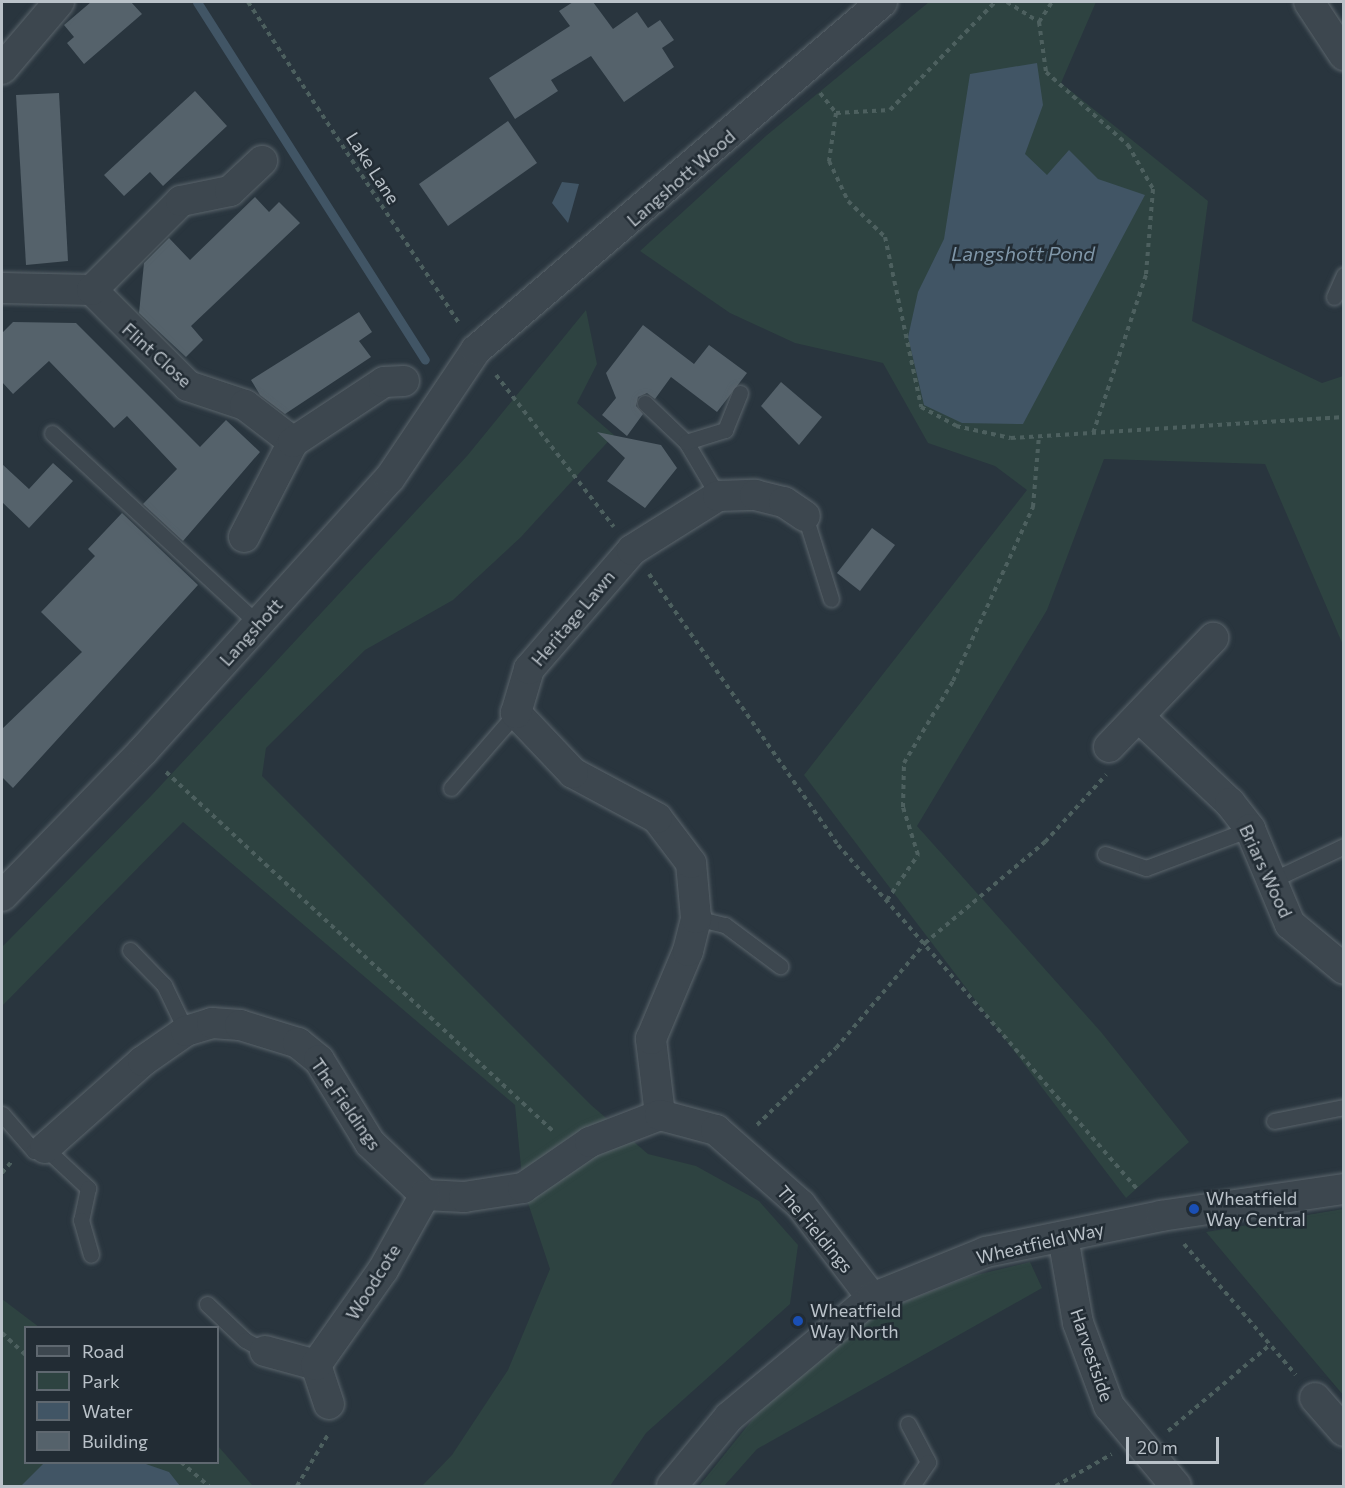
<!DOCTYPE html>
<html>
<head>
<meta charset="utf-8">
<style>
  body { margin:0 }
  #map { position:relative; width:1345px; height:1488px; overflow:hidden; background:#29353e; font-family:Commissioner,sans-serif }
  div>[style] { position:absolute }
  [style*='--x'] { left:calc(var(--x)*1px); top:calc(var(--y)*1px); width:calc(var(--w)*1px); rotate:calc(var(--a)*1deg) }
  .green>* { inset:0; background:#2e4341 }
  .water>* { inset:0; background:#415565 }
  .stream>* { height:9px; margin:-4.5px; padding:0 4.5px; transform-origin:4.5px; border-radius:4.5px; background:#415565 }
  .building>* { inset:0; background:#55626b }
  .path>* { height:4px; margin-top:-2px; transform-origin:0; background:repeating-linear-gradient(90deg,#4d605f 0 4.5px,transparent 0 9px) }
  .roads { filter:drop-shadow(0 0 2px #5b656c) drop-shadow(0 0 2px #5b656c) }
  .service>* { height:15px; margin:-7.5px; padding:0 7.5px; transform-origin:7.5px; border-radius:7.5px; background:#3d474f }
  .minor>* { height:30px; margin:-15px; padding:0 15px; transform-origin:15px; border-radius:15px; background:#3d474f }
  .dots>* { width:16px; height:16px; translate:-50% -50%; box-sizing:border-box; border:3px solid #222c34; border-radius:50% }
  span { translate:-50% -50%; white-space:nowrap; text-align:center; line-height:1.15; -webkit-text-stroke:5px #222c34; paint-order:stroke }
  .street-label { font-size:18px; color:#bac2c9 }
  .poi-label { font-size:18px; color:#bac2c9 }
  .left { translate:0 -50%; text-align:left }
  .water-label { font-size:20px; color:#7f96a8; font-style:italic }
  .frame { position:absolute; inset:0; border:3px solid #bac2c9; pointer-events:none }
  .legend { position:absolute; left:24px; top:1326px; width:195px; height:138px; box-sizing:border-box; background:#222c34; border:2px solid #5f6870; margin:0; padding:8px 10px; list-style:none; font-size:18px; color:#bac2c9 }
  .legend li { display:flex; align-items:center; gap:12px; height:30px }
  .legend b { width:30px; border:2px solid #5f6870 }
  .scale { position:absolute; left:1126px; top:1437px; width:93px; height:27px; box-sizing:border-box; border:3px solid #bac2c9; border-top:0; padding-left:8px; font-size:18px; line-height:21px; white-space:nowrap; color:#bac2c9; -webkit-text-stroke:4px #222c34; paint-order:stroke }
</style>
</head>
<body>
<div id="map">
  <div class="green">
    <div style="clip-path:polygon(929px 2px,1096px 2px,1061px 83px,1208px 201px,1192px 321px,1322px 383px,1343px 376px,1343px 645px,1265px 464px,1104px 459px,1047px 610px,917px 826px,1101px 1032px,1189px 1142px,1126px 1198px,804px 775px,1027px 490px,995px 466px,928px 443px,883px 363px,795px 343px,730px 313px,640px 251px,767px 135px)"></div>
    <div style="clip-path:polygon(586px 310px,597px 364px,577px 403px,614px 435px,521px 537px,453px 600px,365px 650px,266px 748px,262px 776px,591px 1105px,648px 1154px,696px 1166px,759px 1201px,798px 1245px,790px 1304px,646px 1433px,610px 1486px,422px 1486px,452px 1455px,508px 1370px,550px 1269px,523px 1188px,515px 1105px,183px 822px,2px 1006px,2px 947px,151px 796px,467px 456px)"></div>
    <div style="clip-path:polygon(1343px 1209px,1344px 1209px,1343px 1395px,1206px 1232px)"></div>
    <div style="clip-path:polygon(1030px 1262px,1042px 1288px,757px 1449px,724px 1486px,699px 1486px,778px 1388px,876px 1313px,968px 1277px)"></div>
    <div style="clip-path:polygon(2px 1299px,39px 1327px,26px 1328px,26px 1462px,218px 1462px,218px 1446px,253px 1486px,2px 1486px)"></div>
  </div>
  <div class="water">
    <div style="clip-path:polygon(1037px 63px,1043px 105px,1025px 154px,1047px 175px,1069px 150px,1098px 179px,1145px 195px,1023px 424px,962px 423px,924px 405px,908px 337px,918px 292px,944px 239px,970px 74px)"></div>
    <div style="clip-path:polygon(562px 182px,579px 184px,568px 223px,552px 203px)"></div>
    <div style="clip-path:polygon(44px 1463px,143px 1463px,169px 1472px,180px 1486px,21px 1486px)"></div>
  </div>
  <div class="stream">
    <div style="--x:197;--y:2;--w:424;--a:57.5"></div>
  </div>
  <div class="building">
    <div style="clip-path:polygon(91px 2px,131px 2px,142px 14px,84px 64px,67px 43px,74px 37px,64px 25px)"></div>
    <div style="clip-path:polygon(573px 2px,593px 2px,613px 29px,637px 12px,648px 28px,660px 20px,674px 40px,662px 48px,674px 67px,624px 102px,591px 56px,551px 80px,558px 91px,515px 119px,489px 78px,570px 26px,559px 11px)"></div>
    <div style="clip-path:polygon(195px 91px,227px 126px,163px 186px,150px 172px,124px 196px,104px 175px)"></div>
    <div style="clip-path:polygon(59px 93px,68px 261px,26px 265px,16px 95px)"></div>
    <div style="clip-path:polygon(508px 121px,537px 163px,448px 226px,419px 184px)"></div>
    <div style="clip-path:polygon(255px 197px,269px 212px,279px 202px,300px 223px,191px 326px,203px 340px,186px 357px,139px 313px,144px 263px,169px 238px,190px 260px)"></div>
    <div style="clip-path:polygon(359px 312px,372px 332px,359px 341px,371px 357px,285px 414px,260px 395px,251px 380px)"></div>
    <div style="clip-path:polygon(13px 322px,76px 323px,200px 447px,226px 420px,260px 452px,183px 541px,143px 504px,177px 469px,127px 416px,114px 428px,49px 361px,13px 394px,2px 382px,2px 333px)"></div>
    <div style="clip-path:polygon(643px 325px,694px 364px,709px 345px,747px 373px,717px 412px,671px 377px,655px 399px,647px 393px,638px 397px,636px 406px,643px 414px,627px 436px,602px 415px,616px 398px,606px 373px)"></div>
    <div style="clip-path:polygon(781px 382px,822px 417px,799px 445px,761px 406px)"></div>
    <div style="clip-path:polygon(597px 432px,661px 445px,677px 468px,645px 508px,607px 481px,625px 458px)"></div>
    <div style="clip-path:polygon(53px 463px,73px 481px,29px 528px,2px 502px,2px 464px,29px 489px)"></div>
    <div style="clip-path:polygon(122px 513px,198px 585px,13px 788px,2px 777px,2px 729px,82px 652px,41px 612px,95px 556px,88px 549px)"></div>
    <div style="clip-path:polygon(872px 528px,895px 545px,860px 591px,837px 573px)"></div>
  </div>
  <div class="path">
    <div style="--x:248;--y:2;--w:386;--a:56.7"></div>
    <div style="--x:1007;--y:2;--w:38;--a:32"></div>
    <div style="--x:1039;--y:22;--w:50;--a:82"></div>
    <div style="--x:1046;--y:72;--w:110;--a:41.7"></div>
    <div style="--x:1128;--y:145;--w:51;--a:60.4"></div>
    <div style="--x:1153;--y:189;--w:86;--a:94.7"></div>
    <div style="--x:1146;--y:275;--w:167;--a:108.5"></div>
    <div style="--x:1039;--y:22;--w:24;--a:-57"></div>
    <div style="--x:820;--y:93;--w:26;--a:51"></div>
    <div style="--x:836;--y:113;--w:49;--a:98.3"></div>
    <div style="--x:829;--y:161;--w:44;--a:64.6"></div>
    <div style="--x:848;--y:201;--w:52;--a:44.2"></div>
    <div style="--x:885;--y:237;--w:174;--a:78"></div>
    <div style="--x:921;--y:407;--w:40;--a:28"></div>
    <div style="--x:956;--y:426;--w:56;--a:12.3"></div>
    <div style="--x:1011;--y:438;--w:334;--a:-3.6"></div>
    <div style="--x:836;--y:113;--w:54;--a:-3.2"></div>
    <div style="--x:890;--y:110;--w:151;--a:-45.8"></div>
    <div style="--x:496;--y:375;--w:192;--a:52.2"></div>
    <div style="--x:649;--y:574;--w:330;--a:55.1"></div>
    <div style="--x:838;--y:845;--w:457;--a:49"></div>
    <div style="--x:166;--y:772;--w:529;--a:42.86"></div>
    <div style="--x:887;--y:900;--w:55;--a:-55.4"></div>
    <div style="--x:918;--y:855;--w:50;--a:-107.4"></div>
    <div style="--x:903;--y:807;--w:44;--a:-88.7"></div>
    <div style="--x:904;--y:763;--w:96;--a:-59.1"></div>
    <div style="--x:953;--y:681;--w:192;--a:-65.3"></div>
    <div style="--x:1033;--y:507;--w:71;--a:-85.2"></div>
    <div style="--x:757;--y:1125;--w:110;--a:-44.3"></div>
    <div style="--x:836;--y:1048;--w:138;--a:-49.7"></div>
    <div style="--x:925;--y:943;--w:157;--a:-40.1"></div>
    <div style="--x:1045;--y:842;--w:91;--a:-47.7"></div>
    <div style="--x:2;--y:1173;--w:17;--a:-50"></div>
    <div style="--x:1184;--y:1244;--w:172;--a:49.5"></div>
    <div style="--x:2;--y:1333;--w:33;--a:43"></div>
    <div style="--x:1168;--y:1431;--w:135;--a:-40.2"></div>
    <div style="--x:181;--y:1462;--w:37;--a:41"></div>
    <div style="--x:297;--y:1486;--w:62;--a:-58.9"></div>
    <div style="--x:1056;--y:1486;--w:64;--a:-29.7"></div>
  </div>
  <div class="roads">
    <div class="service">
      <div style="--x:1334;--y:297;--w:24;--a:-66"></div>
      <div style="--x:645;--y:403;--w:57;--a:43.6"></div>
      <div style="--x:686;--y:442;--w:63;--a:59.3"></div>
      <div style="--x:52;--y:433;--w:281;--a:42.8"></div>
      <div style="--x:686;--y:442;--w:41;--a:-17.1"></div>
      <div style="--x:725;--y:430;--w:40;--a:-68"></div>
      <div style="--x:805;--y:516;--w:87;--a:72.6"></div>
      <div style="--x:451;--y:788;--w:99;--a:-49.1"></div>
      <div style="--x:1105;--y:854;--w:43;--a:18.9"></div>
      <div style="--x:1146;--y:868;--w:111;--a:-20.6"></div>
      <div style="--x:1268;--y:882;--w:84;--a:-25.3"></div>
      <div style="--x:696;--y:918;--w:30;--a:14"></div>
      <div style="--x:725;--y:925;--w:69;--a:36.7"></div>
      <div style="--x:130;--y:950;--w:49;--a:45.8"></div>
      <div style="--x:164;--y:985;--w:51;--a:64.4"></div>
      <div style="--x:2;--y:1114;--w:49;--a:49.1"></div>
      <div style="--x:34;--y:1151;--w:11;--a:-15"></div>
      <div style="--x:45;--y:1148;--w:59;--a:42.9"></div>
      <div style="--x:88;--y:1188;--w:33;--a:102"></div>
      <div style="--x:81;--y:1220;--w:36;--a:74"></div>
      <div style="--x:1274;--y:1121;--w:71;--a:-11.3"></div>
      <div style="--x:207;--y:1304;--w:52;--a:43.5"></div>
      <div style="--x:245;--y:1340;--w:23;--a:29"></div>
      <div style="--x:908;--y:1424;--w:43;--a:62.2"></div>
      <div style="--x:928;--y:1462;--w:29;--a:124"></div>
    </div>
    <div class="minor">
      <div style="--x:1309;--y:2;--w:64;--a:56.6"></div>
      <div style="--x:2;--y:69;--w:88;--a:-49.6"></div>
      <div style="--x:2;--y:288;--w:90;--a:1.3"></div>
      <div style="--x:92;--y:290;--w:136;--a:45"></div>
      <div style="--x:188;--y:386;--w:60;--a:18.4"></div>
      <div style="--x:245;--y:405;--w:61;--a:37.6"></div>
      <div style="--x:92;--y:290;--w:126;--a:-45"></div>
      <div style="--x:181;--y:201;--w:50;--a:-11.5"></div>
      <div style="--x:230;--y:191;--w:44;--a:-43.2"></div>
      <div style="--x:244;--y:537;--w:107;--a:-62.7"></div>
      <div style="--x:293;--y:442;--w:109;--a:-33.4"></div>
      <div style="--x:384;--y:382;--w:20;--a:-3"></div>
      <div style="--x:1140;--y:718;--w:124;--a:43.4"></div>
      <div style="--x:1230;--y:803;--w:33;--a:52"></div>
      <div style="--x:1250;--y:829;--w:103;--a:67.2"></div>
      <div style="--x:1290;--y:924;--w:70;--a:39.8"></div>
      <div style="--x:1109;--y:747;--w:151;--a:-46.3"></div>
      <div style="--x:2;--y:896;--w:202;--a:-45.8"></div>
      <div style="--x:143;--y:751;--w:368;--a:-47.9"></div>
      <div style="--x:390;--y:478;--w:154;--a:-56.1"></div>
      <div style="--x:476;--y:350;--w:535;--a:-40.6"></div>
      <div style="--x:660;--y:1115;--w:77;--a:-96.8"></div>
      <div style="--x:651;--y:1039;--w:95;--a:-67.2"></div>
      <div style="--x:688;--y:951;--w:34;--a:-76"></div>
      <div style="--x:696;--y:918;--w:55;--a:-95.2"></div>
      <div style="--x:691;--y:863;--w:56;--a:-127.1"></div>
      <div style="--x:657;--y:818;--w:95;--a:-151.8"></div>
      <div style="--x:573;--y:773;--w:83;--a:-133.5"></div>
      <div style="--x:516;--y:713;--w:46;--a:-73.5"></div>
      <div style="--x:529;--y:669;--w:157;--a:-49.1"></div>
      <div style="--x:632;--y:550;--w:102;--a:-32.1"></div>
      <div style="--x:718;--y:496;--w:37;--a:-2"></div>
      <div style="--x:755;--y:495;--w:30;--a:14"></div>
      <div style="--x:784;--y:502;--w:25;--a:34"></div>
      <div style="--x:45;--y:1148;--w:131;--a:-41.6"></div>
      <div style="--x:143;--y:1061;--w:52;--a:-34.9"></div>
      <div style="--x:186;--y:1031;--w:27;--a:-17"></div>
      <div style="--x:212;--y:1023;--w:28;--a:4"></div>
      <div style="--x:240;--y:1025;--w:61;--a:17.2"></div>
      <div style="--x:298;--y:1043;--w:27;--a:39"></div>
      <div style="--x:319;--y:1060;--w:97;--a:58.4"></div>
      <div style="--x:370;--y:1143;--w:76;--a:43.4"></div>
      <div style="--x:425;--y:1195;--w:39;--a:3"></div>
      <div style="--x:464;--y:1197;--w:60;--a:-8.7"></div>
      <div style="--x:523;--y:1188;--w:81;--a:-34.5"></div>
      <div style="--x:590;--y:1142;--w:75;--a:-21.1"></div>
      <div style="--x:660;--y:1115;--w:58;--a:15"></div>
      <div style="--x:716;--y:1130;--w:113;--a:41.4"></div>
      <div style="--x:801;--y:1205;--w:117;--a:52.6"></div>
      <div style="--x:1063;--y:1237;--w:87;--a:80.1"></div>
      <div style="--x:1078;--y:1323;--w:89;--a:69.5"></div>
      <div style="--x:1109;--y:1406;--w:104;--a:50.1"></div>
      <div style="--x:265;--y:1351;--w:53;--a:15.4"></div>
      <div style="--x:316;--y:1365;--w:41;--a:71.6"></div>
      <div style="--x:316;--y:1365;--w:116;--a:-54.8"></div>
      <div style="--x:383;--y:1270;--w:86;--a:-60.8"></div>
      <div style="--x:1315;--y:1398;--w:44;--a:48.7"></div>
      <div style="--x:672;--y:1486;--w:89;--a:-50.4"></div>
      <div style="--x:729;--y:1417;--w:186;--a:-39.8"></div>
      <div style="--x:872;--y:1298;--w:123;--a:-22"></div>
      <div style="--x:986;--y:1252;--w:179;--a:-11.6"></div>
      <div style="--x:1161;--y:1216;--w:185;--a:-8.4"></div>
    </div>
  </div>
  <div class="dots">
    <div style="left:1194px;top:1209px;background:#1a4fb4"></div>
    <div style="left:798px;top:1321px;background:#1a4fb4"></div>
  </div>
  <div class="street-label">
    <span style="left:373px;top:168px;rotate:57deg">Lake Lane</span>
    <span style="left:681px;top:178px;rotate:-41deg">Langshott Wood</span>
    <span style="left:157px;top:355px;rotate:42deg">Flint Close</span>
    <span style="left:573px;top:618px;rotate:-50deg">Heritage Lawn</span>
    <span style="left:251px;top:632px;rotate:-48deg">Langshott</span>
    <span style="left:1266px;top:871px;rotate:65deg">Briars Wood</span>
    <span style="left:346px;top:1104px;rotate:55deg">The Fieldings</span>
    <span style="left:815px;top:1229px;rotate:50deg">The Fieldings</span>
    <span style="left:1040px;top:1243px;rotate:-13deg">Wheatfield Way</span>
    <span style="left:373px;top:1282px;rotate:-58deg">Woodcote</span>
    <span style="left:1092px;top:1355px;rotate:71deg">Harvestside</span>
  </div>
  <div class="poi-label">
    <span class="left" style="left:1206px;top:1209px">Wheatfield<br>Way Central</span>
    <span class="left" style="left:810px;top:1321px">Wheatfield<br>Way North</span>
  </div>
  <div class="water-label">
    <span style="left:1023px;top:253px">Langshott Pond</span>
  </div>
  <div class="frame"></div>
  <ul class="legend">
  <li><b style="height:8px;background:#3d474f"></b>Road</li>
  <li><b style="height:16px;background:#2e4341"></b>Park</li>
  <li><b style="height:16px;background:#415565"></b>Water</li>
  <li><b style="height:16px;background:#55626b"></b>Building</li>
  </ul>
  <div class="scale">20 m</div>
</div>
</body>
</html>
